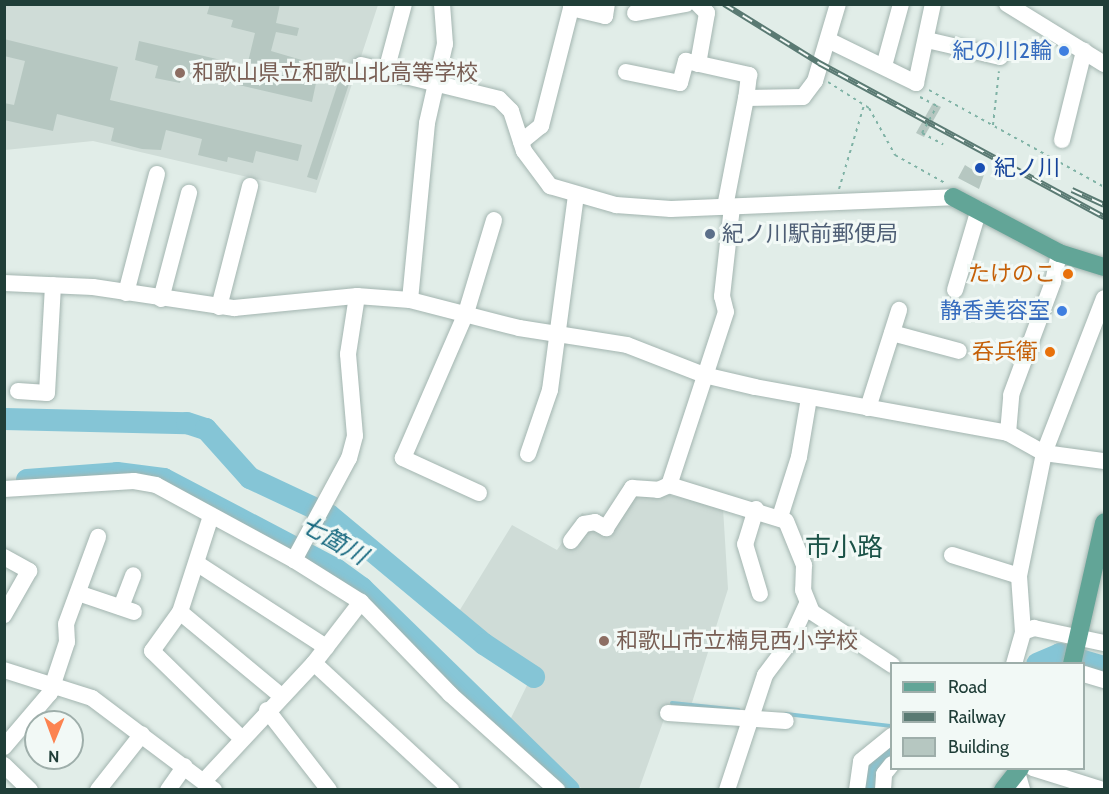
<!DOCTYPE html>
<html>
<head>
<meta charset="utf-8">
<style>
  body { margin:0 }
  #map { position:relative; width:1109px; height:794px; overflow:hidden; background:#e1ede8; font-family:Cabin,"Noto Sans JP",sans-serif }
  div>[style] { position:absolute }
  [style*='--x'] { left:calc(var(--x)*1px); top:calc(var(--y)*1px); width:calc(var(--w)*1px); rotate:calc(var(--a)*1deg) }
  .built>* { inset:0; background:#cfdcd7 }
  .stream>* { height:4px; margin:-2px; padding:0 2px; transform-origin:2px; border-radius:2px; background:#85c5d6 }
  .river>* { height:22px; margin:-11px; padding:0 11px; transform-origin:11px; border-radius:11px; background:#85c5d6 }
  .building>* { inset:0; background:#b6c7c1 }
  .path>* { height:2px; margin-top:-1px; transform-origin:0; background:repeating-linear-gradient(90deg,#7fb2a5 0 3px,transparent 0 7.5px) }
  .roads { filter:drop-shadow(0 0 2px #a3b5b0) drop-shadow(0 0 2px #a3b5b0) }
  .minor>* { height:16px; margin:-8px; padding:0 8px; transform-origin:8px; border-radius:8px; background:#fff }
  .major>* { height:18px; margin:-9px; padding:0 9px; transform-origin:9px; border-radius:9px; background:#62a597 }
  .rail>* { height:6px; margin-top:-3px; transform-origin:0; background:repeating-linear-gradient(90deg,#f2f9f6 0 11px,#5a7a73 0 22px); box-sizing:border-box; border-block:2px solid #5a7a73 }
  .path-bridge>* { height:2px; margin-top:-1px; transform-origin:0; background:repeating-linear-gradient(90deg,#7fb2a5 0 3px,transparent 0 7.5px) }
  .dots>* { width:16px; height:16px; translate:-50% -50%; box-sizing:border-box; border:3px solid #f2f9f6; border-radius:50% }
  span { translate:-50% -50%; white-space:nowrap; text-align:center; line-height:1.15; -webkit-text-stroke:6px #f2f9f6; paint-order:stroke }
  .shop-label { font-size:22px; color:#366cbe }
  .right { translate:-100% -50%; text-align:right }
  .education-label { font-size:22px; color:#785e54 }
  .left { translate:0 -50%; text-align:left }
  .transit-label { font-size:22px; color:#164399 }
  .service-label { font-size:22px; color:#4e5e75 }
  .food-label { font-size:22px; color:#c56008 }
  .water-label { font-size:24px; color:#16687f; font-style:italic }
  .quarter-label { font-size:26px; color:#1a5247 }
  .frame { position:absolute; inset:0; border:6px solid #203e38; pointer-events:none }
  .legend { position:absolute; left:890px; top:662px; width:195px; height:108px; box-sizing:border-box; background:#f2f9f6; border:2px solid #9eaeaa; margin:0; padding:8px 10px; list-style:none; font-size:18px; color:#203e38 }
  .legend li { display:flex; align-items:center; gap:12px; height:30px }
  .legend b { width:30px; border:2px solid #9eaeaa }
  .north { position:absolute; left:24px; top:710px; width:60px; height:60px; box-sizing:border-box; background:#f2f9f6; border:2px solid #9eaeaa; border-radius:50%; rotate:181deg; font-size:16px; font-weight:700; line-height:24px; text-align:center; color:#203e38 }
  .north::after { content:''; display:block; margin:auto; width:21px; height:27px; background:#fc8350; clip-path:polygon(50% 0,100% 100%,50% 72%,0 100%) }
</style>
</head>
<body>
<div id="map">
  <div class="built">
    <div style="clip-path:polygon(4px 5px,378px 5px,316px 193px,93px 141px,5px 150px)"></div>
    <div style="clip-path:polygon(624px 484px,723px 508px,728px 589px,690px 709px,668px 708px,639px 789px,582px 789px,510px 720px,535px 669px,458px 613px,512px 525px,557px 550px,582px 513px,605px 524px)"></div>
  </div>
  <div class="stream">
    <div style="--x:672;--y:703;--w:67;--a:6"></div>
    <div style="--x:786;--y:714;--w:107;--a:6.5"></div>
  </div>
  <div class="river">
    <div style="--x:4;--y:419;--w:183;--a:1.3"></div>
    <div style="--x:187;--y:423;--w:20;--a:18"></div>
    <div style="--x:206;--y:429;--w:66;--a:48.1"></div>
    <div style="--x:250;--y:478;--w:87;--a:25.1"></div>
    <div style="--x:329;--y:515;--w:202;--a:39.8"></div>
    <div style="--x:484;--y:644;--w:60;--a:33.4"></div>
    <div style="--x:27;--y:480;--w:90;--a:-4.4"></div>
    <div style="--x:117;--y:473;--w:47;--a:7.3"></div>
    <div style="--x:164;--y:479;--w:195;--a:27.7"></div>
    <div style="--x:337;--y:570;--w:31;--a:36"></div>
    <div style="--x:362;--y:588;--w:289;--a:44.3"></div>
    <div style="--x:1037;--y:664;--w:25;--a:-23"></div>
    <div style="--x:1060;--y:654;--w:46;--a:16.5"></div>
    <div style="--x:872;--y:790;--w:30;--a:-78"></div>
    <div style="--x:878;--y:761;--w:18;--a:-41"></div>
  </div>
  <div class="building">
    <div style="clip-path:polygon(210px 4px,280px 4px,276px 23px,299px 28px,297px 36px,276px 32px,271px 51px,305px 61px,305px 65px,263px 63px,261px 70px,316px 83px,312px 102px,183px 72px,180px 83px,155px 78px,158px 66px,135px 60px,139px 41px,247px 66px,255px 33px,231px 27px,233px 20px,207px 14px)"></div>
    <div style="clip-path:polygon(4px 39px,118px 67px,110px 100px,302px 145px,298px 161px,256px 151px,253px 163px,228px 157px,227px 162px,198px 155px,202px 139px,166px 130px,161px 150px,142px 149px,111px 141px,114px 128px,57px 114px,53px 131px,4px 120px,4px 103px,14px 105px,25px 61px,4px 56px)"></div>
    <div style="clip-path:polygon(342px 71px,352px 75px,317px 180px,307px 177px)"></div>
    <div style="clip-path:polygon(933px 103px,941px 107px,924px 137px,916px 133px)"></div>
    <div style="clip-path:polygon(978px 161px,987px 166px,979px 189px,958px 178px,965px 165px,973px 170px)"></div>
  </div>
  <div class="path">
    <div style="--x:828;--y:82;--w:49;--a:32.4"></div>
    <div style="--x:869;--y:108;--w:54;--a:61"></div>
    <div style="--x:895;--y:155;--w:57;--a:29.2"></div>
    <div style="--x:929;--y:90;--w:200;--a:29"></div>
    <div style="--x:920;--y:97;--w:19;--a:28"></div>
    <div style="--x:993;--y:125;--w:54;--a:-83.7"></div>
    <div style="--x:922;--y:133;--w:24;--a:28"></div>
    <div style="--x:839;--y:189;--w:88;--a:-73.4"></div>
  </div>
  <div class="roads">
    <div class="minor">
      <div style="--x:1007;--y:4;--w:114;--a:31.7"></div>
      <div style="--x:635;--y:13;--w:52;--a:-10"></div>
      <div style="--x:927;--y:40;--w:75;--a:13.1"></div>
      <div style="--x:830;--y:41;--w:96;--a:26"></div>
      <div style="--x:916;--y:83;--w:81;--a:-77.9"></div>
      <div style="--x:698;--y:64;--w:52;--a:-80"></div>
      <div style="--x:707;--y:13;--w:13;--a:-135"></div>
      <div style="--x:361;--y:65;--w:142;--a:13.8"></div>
      <div style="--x:499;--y:99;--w:17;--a:45"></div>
      <div style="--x:511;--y:111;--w:42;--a:72"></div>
      <div style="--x:524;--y:151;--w:44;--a:53.4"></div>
      <div style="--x:550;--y:186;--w:69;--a:16.1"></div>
      <div style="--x:616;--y:205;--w:55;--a:4.2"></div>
      <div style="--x:671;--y:209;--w:282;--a:-2.4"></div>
      <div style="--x:884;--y:66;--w:64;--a:-74.7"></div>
      <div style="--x:386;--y:71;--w:69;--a:-75"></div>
      <div style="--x:626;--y:72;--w:55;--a:11.5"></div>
      <div style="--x:680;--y:83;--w:23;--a:-75"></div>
      <div style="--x:686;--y:61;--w:65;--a:12.5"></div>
      <div style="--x:749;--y:75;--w:23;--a:97"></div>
      <div style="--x:1062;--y:140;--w:92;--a:-76.1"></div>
      <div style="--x:521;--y:142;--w:26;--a:-39"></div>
      <div style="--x:541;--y:126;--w:122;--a:-75.7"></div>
      <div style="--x:571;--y:8;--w:35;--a:13"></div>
      <div style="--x:605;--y:16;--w:12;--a:-81"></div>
      <div style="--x:725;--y:207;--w:111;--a:-79.1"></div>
      <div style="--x:746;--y:98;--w:57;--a:-1"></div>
      <div style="--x:803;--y:97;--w:20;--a:-53"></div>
      <div style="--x:815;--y:81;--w:80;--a:-73.4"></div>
      <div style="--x:732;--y:207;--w:90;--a:96.4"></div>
      <div style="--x:722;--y:296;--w:16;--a:76"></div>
      <div style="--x:726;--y:312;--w:182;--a:108.2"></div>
      <div style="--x:669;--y:485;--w:122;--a:17.1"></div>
      <div style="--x:786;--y:521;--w:48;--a:67.8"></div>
      <div style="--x:804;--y:565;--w:25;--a:92"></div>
      <div style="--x:803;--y:590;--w:24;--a:68"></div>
      <div style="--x:812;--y:612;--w:96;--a:33.5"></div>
      <div style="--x:4;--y:283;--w:89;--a:2.6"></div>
      <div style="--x:93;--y:287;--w:143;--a:8.5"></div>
      <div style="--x:234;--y:308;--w:124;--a:-5.6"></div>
      <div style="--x:357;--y:296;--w:53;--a:4.3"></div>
      <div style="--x:410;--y:300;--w:113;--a:14.4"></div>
      <div style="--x:519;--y:328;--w:109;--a:8.9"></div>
      <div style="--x:627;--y:345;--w:83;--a:21.3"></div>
      <div style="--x:704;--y:375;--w:52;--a:13.2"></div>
      <div style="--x:755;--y:387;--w:257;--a:10.3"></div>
      <div style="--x:1008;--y:433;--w:41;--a:29.1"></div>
      <div style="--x:1044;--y:453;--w:61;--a:7.6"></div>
      <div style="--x:955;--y:290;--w:84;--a:-73.5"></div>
      <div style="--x:126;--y:293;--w:123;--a:-75.4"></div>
      <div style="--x:357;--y:296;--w:59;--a:98.8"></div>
      <div style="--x:348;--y:354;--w:82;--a:85.1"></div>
      <div style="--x:355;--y:436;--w:23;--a:105"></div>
      <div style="--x:349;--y:458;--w:116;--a:118.3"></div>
      <div style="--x:294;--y:560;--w:79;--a:32.1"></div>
      <div style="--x:361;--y:602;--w:128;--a:45.9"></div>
      <div style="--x:450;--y:694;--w:144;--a:41.9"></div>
      <div style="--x:161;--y:299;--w:110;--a:-75.2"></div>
      <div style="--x:410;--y:300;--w:178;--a:-84.5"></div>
      <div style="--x:427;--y:123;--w:81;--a:-77.2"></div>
      <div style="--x:445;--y:44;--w:40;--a:-94.3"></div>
      <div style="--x:219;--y:307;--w:125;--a:-75.6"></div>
      <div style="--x:892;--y:333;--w:69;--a:15"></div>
      <div style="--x:18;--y:391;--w:29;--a:4"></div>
      <div style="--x:47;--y:393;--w:108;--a:-86.8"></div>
      <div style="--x:868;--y:408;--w:103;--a:-72.4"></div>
      <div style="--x:1008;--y:433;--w:38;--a:-85"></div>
      <div style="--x:1011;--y:395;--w:121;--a:-69.6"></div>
      <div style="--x:1053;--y:282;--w:30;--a:-78"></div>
      <div style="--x:528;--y:454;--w:68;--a:-71"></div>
      <div style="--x:550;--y:390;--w:197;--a:-82.4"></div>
      <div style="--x:4;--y:489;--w:130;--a:-3.5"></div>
      <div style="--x:134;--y:481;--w:22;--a:10"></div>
      <div style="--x:156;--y:485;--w:157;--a:28.5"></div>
      <div style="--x:479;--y:493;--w:84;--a:-155.3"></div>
      <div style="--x:403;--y:458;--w:158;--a:-66.5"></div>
      <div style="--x:466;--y:313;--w:97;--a:-73.2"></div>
      <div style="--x:756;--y:509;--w:37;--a:107"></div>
      <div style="--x:745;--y:544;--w:52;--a:73.3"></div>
      <div style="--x:211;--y:516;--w:101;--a:107.9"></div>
      <div style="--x:180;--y:612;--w:48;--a:125.7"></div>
      <div style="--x:152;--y:651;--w:124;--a:44.3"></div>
      <div style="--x:780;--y:517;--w:63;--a:-72.4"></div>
      <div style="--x:799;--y:457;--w:60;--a:-80.4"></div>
      <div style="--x:571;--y:541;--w:21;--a:-53"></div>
      <div style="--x:584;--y:524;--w:11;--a:-10"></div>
      <div style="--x:595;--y:522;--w:13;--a:29"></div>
      <div style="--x:606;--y:528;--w:48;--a:-57"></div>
      <div style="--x:632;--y:488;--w:26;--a:4"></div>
      <div style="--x:658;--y:490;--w:12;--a:-24"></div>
      <div style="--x:952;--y:555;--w:70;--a:17.4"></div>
      <div style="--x:4;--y:557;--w:29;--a:29"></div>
      <div style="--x:29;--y:571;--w:51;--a:119.6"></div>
      <div style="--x:198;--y:564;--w:153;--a:33"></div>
      <div style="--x:78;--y:593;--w:59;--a:18.7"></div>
      <div style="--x:121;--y:607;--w:34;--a:-69"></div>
      <div style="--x:180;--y:612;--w:131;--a:39.7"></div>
      <div style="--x:1023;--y:632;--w:56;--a:-94.1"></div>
      <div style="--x:1019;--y:576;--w:126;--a:-78.5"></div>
      <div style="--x:1044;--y:453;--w:166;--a:-68.8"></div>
      <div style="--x:314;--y:663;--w:187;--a:42.8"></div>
      <div style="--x:1014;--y:664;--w:33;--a:-74"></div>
      <div style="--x:1023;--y:632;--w:12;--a:-20"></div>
      <div style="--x:1034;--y:628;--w:72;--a:12.1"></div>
      <div style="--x:4;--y:670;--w:92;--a:17.7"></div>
      <div style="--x:92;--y:698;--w:153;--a:37"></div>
      <div style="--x:1084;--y:674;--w:21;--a:17"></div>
      <div style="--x:267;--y:710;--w:101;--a:52.2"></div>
      <div style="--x:668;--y:713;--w:118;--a:3.9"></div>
      <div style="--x:4;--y:747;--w:71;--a:-49.6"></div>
      <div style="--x:50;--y:693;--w:54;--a:-71.6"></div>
      <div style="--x:67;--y:642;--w:18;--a:-93"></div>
      <div style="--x:66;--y:624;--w:93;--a:-69.8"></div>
      <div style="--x:4;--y:765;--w:36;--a:44"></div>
      <div style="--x:1033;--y:768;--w:73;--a:17.4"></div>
      <div style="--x:1017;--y:772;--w:19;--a:74"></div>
      <div style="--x:204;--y:781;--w:161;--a:-47"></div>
      <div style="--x:314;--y:663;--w:77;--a:-52.4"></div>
      <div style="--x:98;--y:790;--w:71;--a:-51.8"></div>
      <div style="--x:168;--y:790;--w:29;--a:-55"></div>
      <div style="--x:727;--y:790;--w:121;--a:-71.7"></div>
      <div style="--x:765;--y:675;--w:40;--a:-53"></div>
      <div style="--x:789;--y:643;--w:43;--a:-65.2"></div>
      <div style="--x:857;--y:790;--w:29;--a:-82"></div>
      <div style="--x:861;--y:761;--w:40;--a:-39"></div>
      <div style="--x:883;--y:790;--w:16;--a:-86"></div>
      <div style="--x:884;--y:774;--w:13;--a:-51"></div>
    </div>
    <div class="major">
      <div style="--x:953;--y:197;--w:120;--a:27.8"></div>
      <div style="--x:1059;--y:253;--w:47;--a:17.3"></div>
      <div style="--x:1072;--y:664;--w:145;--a:-77.2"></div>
      <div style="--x:1003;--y:790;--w:28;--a:-52"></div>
    </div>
  </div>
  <div class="rail">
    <div style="--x:724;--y:4;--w:112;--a:31.8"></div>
    <div style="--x:819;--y:63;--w:324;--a:28.4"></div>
    <div style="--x:1072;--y:190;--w:35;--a:25"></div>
  </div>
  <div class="path-bridge">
    <div style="--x:922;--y:133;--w:31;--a:-61"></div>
  </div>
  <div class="dots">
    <div style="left:1064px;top:51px;background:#3f7fe0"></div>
    <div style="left:180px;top:73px;background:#8d6e63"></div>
    <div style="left:980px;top:168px;background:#1a4fb4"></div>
    <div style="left:710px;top:234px;background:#5c6f8a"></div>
    <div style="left:1068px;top:274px;background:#e8710a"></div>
    <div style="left:1062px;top:311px;background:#3f7fe0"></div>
    <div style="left:1050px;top:352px;background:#e8710a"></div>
    <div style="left:604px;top:641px;background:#8d6e63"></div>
  </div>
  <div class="shop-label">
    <span class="right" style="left:1052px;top:51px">紀の川2輪</span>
    <span class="right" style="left:1050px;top:311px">静香美容室</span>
  </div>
  <div class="education-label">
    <span class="left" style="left:192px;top:73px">和歌山県立和歌山北高等学校</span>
    <span class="left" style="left:616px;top:641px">和歌山市立楠見西小学校</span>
  </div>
  <div class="transit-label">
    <span class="left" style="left:994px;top:168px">紀ノ川</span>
  </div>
  <div class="service-label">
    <span class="left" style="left:722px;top:234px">紀ノ川駅前郵便局</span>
  </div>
  <div class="food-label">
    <span class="right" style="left:1056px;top:274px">たけのこ</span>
    <span class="right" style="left:1038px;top:352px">呑兵衛</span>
  </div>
  <div class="water-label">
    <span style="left:334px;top:540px;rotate:30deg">七箇川</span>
  </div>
  <div class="quarter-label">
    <span style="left:844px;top:548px">市小路</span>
  </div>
  <div class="frame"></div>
  <ul class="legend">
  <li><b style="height:8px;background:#62a597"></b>Road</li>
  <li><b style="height:8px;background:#5a7a73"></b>Railway</li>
  <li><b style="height:16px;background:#b6c7c1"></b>Building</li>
  </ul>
  <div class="north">N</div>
</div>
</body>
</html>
